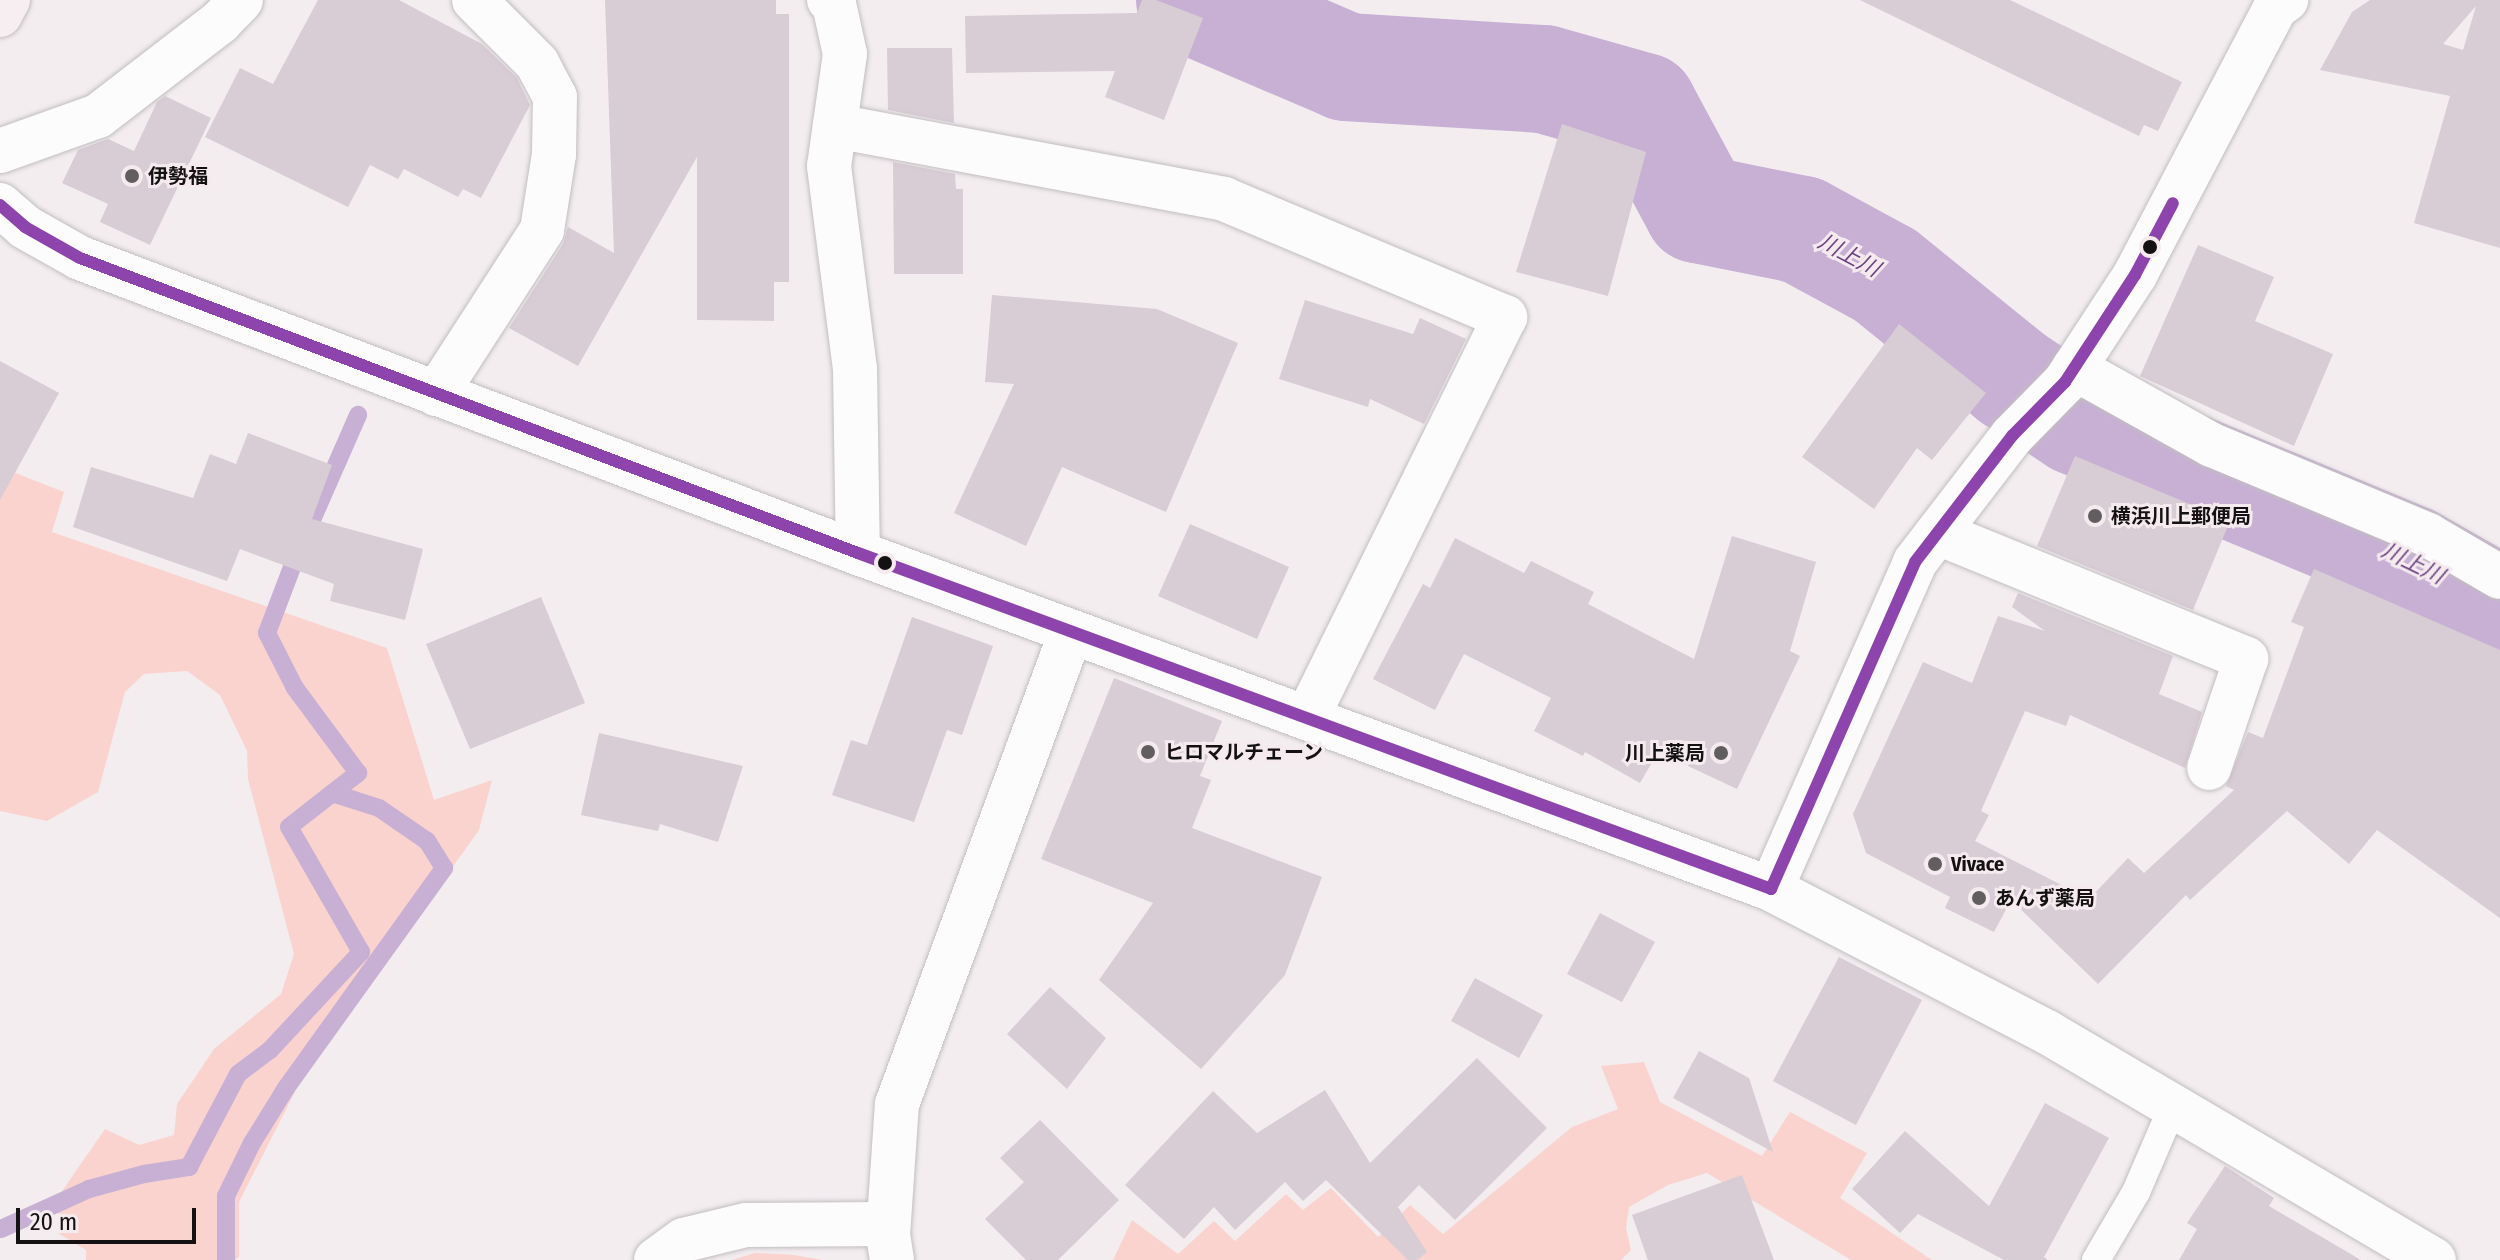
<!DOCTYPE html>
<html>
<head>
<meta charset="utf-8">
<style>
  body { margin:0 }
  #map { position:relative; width:2500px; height:1260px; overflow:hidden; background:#f3edf0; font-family:"Fira Sans Condensed","Noto Sans JP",sans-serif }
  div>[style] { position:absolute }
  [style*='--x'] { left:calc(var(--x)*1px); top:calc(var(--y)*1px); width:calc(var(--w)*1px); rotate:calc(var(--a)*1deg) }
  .green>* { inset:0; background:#fad3ce }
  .stream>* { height:18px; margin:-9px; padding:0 9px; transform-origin:9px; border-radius:9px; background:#c8b0d5 }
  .river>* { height:108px; margin:-54px; padding:0 54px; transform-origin:54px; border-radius:54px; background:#c8b0d5 }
  .building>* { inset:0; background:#d8ccd5 }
  .roads { filter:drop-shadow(0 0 2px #c2bec0) drop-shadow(0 0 2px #c2bec0) }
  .service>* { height:28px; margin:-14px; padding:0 14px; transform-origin:14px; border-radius:14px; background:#fdfcfd }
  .minor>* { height:44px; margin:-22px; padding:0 22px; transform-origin:22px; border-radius:22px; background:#fdfcfd }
  .tertiary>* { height:44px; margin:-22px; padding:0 22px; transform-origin:22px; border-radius:22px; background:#fdfcfd }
  .trunk>* { height:44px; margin:-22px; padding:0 22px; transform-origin:22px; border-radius:22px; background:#f6eef0 }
  .bus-1>* { height:12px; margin:-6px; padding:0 6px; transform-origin:6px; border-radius:6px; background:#8e44ad }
  .dots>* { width:22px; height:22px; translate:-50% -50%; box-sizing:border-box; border:4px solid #f5ebef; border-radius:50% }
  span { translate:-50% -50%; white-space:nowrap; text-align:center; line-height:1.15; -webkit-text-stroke:6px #f5ebef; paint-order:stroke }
  .poi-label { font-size:20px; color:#141112; font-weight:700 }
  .left { translate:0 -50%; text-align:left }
  .right { translate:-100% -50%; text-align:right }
  .water-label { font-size:22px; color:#6c4382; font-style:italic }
  .scale { position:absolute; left:16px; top:1208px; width:180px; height:36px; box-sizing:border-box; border:4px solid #141112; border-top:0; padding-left:10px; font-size:24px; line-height:28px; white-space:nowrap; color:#141112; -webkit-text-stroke:6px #f5ebef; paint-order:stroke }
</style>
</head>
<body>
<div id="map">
  <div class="green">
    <div style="clip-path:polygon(0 467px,64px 492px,52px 532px,387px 648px,434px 800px,492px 780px,479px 830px,301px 1080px,239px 1202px,239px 1257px,235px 1260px,86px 1260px,86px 1250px,58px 1233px,60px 1194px,105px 1129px,139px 1145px,174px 1135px,177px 1104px,214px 1049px,281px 994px,294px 954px,248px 779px,247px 751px,220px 695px,187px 671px,144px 674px,125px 692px,98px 792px,47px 821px,0 811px)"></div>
    <div style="clip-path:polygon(1644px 1062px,1660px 1102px,1762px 1156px,1790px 1112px,1867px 1153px,1840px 1198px,1932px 1260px,1851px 1260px,1707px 1173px,1668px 1185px,1629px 1207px,1626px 1228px,1631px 1250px,1621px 1260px,1113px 1260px,1132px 1220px,1178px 1254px,1214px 1221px,1235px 1241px,1286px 1194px,1303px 1210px,1331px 1188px,1378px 1237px,1410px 1205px,1443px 1234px,1572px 1127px,1618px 1109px,1601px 1066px)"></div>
    <div style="clip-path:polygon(755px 1253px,794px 1255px,823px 1260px,731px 1260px)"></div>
  </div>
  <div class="stream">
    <div style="--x:1;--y:1229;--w:97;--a:-24.4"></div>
    <div style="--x:89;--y:1189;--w:57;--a:-15.3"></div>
    <div style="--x:144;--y:1174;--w:46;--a:-8.8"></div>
    <div style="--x:189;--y:1167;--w:105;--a:-62.2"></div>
    <div style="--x:238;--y:1074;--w:40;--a:-37"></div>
    <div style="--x:270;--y:1050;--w:134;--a:-47.1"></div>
    <div style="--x:361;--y:952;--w:144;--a:-119.9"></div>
    <div style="--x:289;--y:827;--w:88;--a:-38"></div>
    <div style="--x:358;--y:773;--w:106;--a:-126.5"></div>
    <div style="--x:295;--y:688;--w:62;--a:-117"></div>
    <div style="--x:267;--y:633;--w:85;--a:-69.2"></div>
    <div style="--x:297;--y:554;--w:152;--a:-66.3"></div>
    <div style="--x:226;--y:1260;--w:64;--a:-90"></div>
    <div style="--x:226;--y:1196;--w:59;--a:-63.9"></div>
    <div style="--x:252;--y:1143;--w:65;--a:-58.3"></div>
    <div style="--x:286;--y:1088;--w:271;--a:-54.3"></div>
    <div style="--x:444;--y:868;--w:32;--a:-122"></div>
    <div style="--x:427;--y:841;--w:58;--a:-145.5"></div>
    <div style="--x:379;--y:808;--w:49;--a:-162.3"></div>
  </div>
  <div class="river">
    <div style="--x:1190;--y:0;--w:170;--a:23.2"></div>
    <div style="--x:1346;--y:67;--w:198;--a:3.5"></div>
    <div style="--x:1544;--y:79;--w:103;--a:15.8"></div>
    <div style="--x:1643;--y:107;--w:116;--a:61.7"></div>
    <div style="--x:1698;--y:209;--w:106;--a:11.4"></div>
    <div style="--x:1802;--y:230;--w:94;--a:28.5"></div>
    <div style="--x:1885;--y:275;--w:164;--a:39"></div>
    <div style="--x:2012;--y:378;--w:78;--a:33.5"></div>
    <div style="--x:2077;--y:421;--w:360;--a:22.5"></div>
    <div style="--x:2410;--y:559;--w:103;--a:29.5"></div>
  </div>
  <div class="building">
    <div style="clip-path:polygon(318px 0,399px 0,482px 44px,517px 78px,530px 105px,481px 198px,463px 189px,458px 197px,404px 169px,398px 179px,370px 165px,348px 207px,205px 137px,240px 68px,273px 84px)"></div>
    <div style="clip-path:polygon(605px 0,776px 0,776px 14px,789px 14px,789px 282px,774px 282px,774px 321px,697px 320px,697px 157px,578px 366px,509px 328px,563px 244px,568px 227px,614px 253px)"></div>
    <div style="clip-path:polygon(1142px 0,1156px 0,1203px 18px,1164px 120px,1105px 97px,1115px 71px,966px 73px,965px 16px,1137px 13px)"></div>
    <div style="clip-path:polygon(1860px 0,2010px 0,2182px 82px,2158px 131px,2144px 125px,2139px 136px)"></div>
    <div style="clip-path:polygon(evenodd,2370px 0,2500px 0,2500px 248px,2414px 223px,2450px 96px,2320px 70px,2352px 12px,2370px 0,2476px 6px,2463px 50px,2443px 44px,2476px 6px)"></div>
    <div style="clip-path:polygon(887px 48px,952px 48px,954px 123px,888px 110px)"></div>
    <div style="clip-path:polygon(165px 96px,211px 118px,150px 245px,100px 222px,108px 204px,62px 183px,78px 150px,108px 139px,134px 151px,157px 102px)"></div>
    <div style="clip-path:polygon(1562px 124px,1646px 152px,1608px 296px,1516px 272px)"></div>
    <div style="clip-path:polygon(893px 162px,955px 174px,956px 189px,963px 189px,963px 274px,894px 274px)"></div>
    <div style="clip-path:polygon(2198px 245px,2274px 277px,2255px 321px,2333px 354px,2294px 446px,2140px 376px)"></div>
    <div style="clip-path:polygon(992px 295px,1157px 309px,1238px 343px,1166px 512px,1062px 467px,1026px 546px,954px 513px,1014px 384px,985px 382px)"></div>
    <div style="clip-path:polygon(1305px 300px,1413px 334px,1420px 318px,1466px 339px,1424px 424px,1370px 399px,1368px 407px,1279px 379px)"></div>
    <div style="clip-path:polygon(1899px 324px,1986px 393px,1932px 460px,1917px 448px,1874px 509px,1802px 457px)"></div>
    <div style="clip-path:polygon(0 361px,59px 393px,0 500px)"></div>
    <div style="clip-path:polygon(248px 433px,332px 465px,312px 519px,423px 549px,405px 620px,330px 601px,334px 584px,240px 549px,227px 581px,73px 527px,91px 467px,193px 498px,210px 454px,236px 464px)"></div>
    <div style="clip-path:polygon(2075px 456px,2230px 521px,2193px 610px,2037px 546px)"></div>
    <div style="clip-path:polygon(1190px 524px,1289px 567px,1257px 639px,1158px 596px)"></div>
    <div style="clip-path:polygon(1732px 536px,1816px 562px,1790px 651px,1800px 656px,1737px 789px,1658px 752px,1640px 783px,1585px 752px,1583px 756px,1534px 731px,1551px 698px,1464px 654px,1435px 710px,1373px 679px,1423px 584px,1430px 588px,1455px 538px,1524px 573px,1531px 561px,1594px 592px,1588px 604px,1694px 659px)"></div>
    <div style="clip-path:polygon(2314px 569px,2500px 650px,2500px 918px,2377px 830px,2349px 864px,2287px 811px,2190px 900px,2186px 895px,2098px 984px,2011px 900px,1994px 932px,1945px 908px,1950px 897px,1866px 853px,1853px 814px,1923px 662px,1972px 683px,1998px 616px,2045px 631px,2012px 607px,2018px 593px,2173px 656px,2159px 694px,2202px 712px,2185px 768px,2070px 715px,2066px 726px,2025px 711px,1981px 811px,1989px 815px,1975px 841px,2089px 899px,2128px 858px,2144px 873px,2234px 790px,2226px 786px,2248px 732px,2263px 738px,2304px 627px,2291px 622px)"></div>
    <div style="clip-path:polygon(541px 597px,585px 703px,470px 749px,426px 644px)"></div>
    <div style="clip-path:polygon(912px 617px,993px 646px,962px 735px,947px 730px,914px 822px,832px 795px,851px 740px,867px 745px)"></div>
    <div style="clip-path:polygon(1114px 678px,1222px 721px,1200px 776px,1211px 780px,1192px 828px,1322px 877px,1285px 975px,1201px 1069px,1099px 980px,1153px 903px,1041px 859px)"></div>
    <div style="clip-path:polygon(599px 733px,743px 766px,718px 842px,660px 824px,658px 831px,581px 815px)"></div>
    <div style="clip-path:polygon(1600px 913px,1655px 942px,1622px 1002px,1567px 974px)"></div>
    <div style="clip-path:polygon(1839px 957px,1922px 1000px,1856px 1125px,1773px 1081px)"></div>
    <div style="clip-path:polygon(1475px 978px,1543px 1015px,1519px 1058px,1451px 1021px)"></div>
    <div style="clip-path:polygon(1050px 987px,1106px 1038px,1067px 1089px,1007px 1034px)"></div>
    <div style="clip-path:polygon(1699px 1051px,1749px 1078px,1773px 1152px,1673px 1098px)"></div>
    <div style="clip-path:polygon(1477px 1058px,1547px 1128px,1455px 1220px,1419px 1185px,1398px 1207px,1427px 1252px,1417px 1260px,1408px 1260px,1326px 1180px,1303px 1201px,1285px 1182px,1235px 1230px,1214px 1207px,1184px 1239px,1125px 1185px,1213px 1091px,1257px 1133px,1325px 1090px,1370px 1163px)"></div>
    <div style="clip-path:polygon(2045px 1103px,2109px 1138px,2044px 1257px,2048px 1260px,2004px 1260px,1918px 1214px,1900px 1233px,1852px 1189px,1905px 1131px,1989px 1206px)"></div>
    <div style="clip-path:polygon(1040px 1120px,1119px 1200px,1058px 1260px,1026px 1260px,985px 1219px,1024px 1182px,1000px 1158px)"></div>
    <div style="clip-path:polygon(2225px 1166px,2274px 1198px,2269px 1206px,2361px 1260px,2179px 1260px,2197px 1229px,2187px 1223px)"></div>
    <div style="clip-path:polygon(1742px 1175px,1774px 1260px,1648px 1260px,1632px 1215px)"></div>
  </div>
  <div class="roads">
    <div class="service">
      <div style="--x:2096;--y:1260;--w:79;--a:-59.5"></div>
      <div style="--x:2136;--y:1192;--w:94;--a:-66.7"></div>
    </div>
    <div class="minor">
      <div style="--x:829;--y:0;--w:6;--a:39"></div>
      <div style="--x:834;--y:4;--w:51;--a:77.6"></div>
      <div style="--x:845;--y:54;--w:113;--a:98.1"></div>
      <div style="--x:829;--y:166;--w:205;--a:82.7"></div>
      <div style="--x:855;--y:369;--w:184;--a:89.1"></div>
      <div style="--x:835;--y:126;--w:396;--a:10.6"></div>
      <div style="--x:1224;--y:199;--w:305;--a:22.8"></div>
      <div style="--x:1505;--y:317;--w:447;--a:116.3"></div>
      <div style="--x:0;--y:151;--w:104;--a:-19.7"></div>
      <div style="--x:98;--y:116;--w:154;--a:-37.6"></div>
      <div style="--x:220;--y:22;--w:30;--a:-46"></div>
      <div style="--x:2074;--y:368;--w:158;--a:29.2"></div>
      <div style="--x:2212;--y:445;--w:234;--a:22.6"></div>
      <div style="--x:2428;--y:535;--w:83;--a:30.3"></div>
      <div style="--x:436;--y:394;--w:195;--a:-57.1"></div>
      <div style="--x:542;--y:230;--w:77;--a:-81"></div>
      <div style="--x:554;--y:154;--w:57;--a:-89"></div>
      <div style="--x:555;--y:97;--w:38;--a:-118"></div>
      <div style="--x:537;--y:63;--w:89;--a:-135"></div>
      <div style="--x:1938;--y:533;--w:333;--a:22.2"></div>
      <div style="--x:2246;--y:659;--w:115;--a:108.7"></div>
      <div style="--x:1771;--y:889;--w:357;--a:-66.2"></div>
      <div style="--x:1915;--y:562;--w:159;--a:-52.4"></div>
      <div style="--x:2012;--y:436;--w:76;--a:-45.5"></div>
      <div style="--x:2065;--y:382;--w:128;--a:-56.8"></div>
      <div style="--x:2135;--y:275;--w:301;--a:-62.3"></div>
      <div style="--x:2275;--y:8;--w:14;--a:-36"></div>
      <div style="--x:656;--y:1260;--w:34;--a:-36"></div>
      <div style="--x:684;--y:1240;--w:64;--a:-13.6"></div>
      <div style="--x:746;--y:1225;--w:142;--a:-0.4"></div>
    </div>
    <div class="tertiary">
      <div style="--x:0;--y:205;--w:33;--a:41"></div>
      <div style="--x:25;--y:227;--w:63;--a:29.4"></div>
      <div style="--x:80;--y:258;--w:832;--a:20.77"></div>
      <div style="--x:858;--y:553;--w:973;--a:20.2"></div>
      <div style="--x:1771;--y:889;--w:311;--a:27.4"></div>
      <div style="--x:2047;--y:1032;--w:449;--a:30.5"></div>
      <div style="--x:892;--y:1260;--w:25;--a:-99"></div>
      <div style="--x:888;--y:1235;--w:131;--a:-86.1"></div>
      <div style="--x:897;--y:1104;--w:503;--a:-69.76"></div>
    </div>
    <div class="trunk">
      <div style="--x:0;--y:15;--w:17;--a:-62"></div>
    </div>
  </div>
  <div class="bus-1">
    <div style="--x:0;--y:205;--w:33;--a:41"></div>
    <div style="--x:25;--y:227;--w:63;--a:29.4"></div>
    <div style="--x:80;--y:258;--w:832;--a:20.77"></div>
    <div style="--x:858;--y:553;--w:973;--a:20.2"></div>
    <div style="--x:1771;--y:889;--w:357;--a:-66.2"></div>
    <div style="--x:1915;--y:562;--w:159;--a:-52.4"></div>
    <div style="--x:2012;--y:436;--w:76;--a:-45.5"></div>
    <div style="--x:2065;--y:382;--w:128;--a:-56.8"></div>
    <div style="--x:2135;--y:275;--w:81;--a:-62.2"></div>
  </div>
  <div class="dots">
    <div style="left:132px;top:176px;background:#625e60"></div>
    <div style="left:2150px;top:247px;background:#141112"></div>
    <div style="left:2095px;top:516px;background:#625e60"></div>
    <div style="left:885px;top:563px;background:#141112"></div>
    <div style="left:1148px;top:752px;background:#625e60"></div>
    <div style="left:1721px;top:753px;background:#625e60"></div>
    <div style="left:1935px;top:864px;background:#625e60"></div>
    <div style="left:1979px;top:898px;background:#625e60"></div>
  </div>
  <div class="poi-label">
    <span class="left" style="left:148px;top:176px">伊勢福</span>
    <span class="left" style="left:2111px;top:516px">横浜川上郵便局</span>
    <span class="left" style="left:1164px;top:752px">ヒロマルチェーン</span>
    <span class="right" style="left:1705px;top:753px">川上薬局</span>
    <span class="left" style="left:1951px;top:864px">Vivace</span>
    <span class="left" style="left:1995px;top:898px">あんず薬局</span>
  </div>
  <div class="water-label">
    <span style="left:1849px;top:255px;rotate:28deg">川上川</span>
    <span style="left:2413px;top:563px;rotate:26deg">川上川</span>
  </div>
  <div class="scale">20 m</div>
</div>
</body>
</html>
